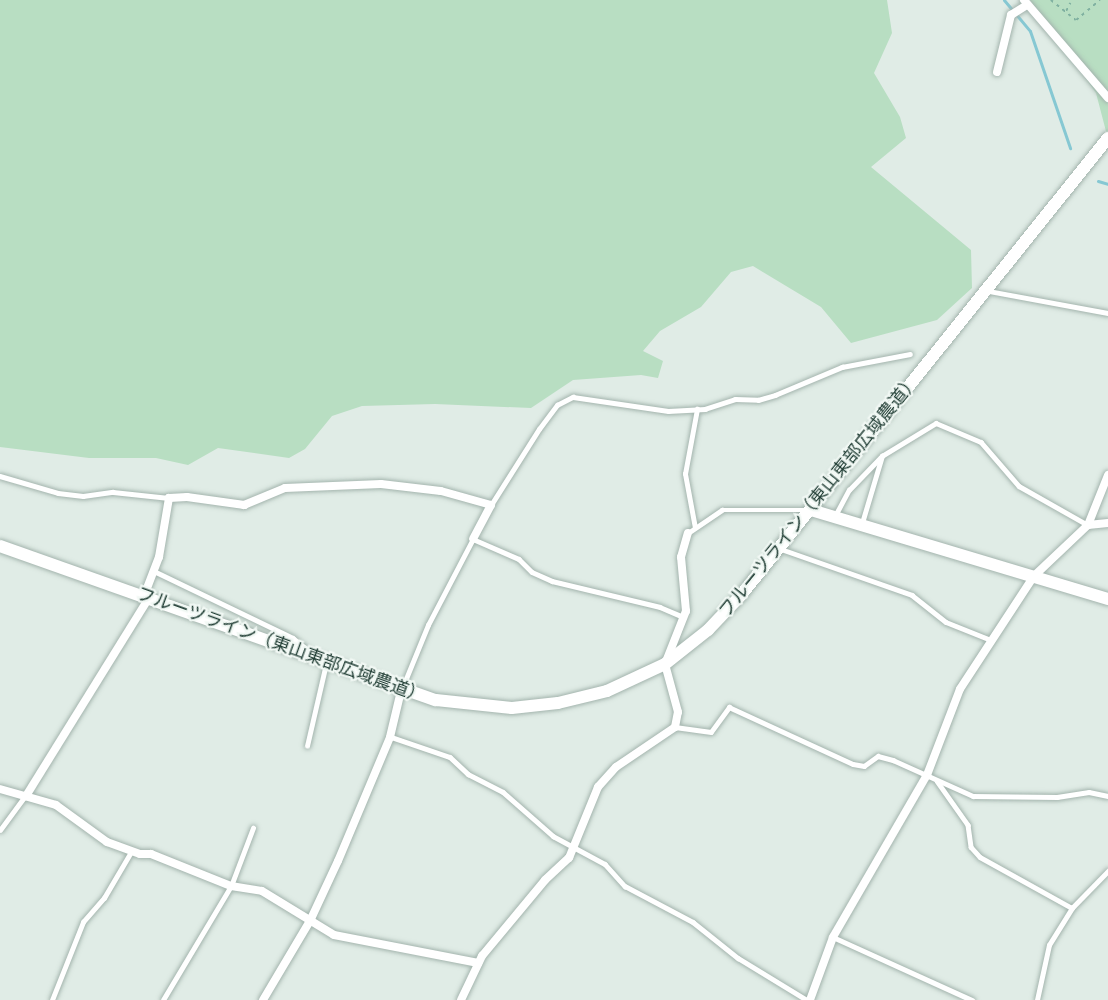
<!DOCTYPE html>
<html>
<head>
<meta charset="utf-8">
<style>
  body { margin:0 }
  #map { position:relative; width:1108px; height:1000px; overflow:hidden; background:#e0ece6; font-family:Signika,"Noto Sans JP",sans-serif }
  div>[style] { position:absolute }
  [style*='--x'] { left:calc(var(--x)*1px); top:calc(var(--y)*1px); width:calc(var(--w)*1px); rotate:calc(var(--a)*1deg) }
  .green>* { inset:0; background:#b8dec2 }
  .stream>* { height:3px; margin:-1.5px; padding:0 1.5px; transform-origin:1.5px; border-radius:1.5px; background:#86c8d3 }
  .path>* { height:1.5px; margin-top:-0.75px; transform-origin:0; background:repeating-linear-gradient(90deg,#7fb0a0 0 3px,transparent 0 7.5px) }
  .roads { filter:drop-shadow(0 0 2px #a3b4ad) drop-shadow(0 0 2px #a3b4ad) }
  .lane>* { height:4.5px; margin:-2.25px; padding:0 2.25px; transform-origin:2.25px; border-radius:2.25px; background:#fff }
  .street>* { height:8px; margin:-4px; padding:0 4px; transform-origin:4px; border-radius:4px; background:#fff }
  .secondary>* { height:12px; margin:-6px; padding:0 6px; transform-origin:6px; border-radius:6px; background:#fff }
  span { translate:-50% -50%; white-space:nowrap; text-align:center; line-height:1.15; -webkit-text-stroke:4.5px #f1f8f4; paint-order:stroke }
  .street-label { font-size:18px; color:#203d34 }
</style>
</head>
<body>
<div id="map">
  <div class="green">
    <div style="clip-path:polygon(0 0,887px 0,892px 33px,874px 73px,900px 117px,906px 138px,871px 167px,971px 250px,972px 288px,937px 320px,851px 343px,821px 307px,753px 266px,731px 272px,701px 307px,660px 331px,643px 351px,663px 361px,658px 378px,641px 375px,573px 380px,531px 408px,435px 404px,362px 406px,332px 416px,305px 449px,289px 458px,218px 448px,188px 465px,156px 458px,89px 458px,0 447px)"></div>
    <div style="clip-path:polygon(1030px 0,1108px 0,1108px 139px,1096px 93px)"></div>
  </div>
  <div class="stream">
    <div style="--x:1004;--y:0;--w:40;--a:50"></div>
    <div style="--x:1030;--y:31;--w:124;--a:71.1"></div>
    <div style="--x:1098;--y:181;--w:10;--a:17"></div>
  </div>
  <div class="path">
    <div style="--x:1051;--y:0;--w:32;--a:39"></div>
    <div style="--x:1076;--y:20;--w:31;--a:-40"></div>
    <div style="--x:1066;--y:11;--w:9;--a:-63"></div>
  </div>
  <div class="roads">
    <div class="lane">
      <div style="--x:989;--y:291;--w:121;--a:10.5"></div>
      <div style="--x:0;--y:476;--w:60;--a:16.3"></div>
      <div style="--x:58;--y:493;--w:25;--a:7"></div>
      <div style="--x:83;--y:496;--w:30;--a:-8"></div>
      <div style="--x:113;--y:492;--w:56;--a:6.1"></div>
      <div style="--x:491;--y:505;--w:90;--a:-57.7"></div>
      <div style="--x:539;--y:429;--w:30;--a:-53"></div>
      <div style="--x:557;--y:405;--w:18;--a:-27"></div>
      <div style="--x:573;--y:397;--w:96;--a:8.4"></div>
      <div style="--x:668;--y:411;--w:37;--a:-3"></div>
      <div style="--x:705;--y:409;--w:32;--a:-18"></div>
      <div style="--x:735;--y:399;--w:23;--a:2"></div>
      <div style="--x:758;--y:400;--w:18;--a:-16"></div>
      <div style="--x:775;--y:395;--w:73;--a:-22.7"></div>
      <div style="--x:842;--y:367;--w:69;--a:-10.8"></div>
      <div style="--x:836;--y:514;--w:27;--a:-62"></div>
      <div style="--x:849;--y:490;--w:47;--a:-45.9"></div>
      <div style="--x:882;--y:456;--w:63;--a:-31.4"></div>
      <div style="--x:936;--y:423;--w:49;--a:22.9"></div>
      <div style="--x:981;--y:442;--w:58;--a:49.2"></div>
      <div style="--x:1019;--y:486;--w:79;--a:29.5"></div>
      <div style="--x:862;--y:523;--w:70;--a:-73.4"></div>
      <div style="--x:695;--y:528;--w:55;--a:-100.5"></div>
      <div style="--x:685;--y:474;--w:66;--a:-79.5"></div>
      <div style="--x:688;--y:533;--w:41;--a:-34.1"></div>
      <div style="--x:722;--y:510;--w:86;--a:0"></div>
      <div style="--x:781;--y:549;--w:139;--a:19.3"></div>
      <div style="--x:912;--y:595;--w:43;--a:38.5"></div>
      <div style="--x:946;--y:622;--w:48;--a:21.8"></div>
      <div style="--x:154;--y:571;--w:154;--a:25.7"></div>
      <div style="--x:293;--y:638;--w:21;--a:39"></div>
      <div style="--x:403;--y:686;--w:66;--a:-67.7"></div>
      <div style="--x:428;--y:625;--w:97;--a:-62.4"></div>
      <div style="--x:473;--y:539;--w:50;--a:23.5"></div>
      <div style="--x:519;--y:559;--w:18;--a:45"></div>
      <div style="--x:532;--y:572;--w:22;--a:24"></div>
      <div style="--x:552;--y:581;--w:111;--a:13.5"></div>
      <div style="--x:660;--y:607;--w:26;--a:23"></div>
      <div style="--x:675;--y:727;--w:36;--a:8"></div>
      <div style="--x:711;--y:732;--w:31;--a:-54"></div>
      <div style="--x:729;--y:707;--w:136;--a:24.7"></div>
      <div style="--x:853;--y:764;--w:11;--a:10"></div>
      <div style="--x:864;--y:766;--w:17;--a:-36"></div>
      <div style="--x:878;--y:756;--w:16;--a:15"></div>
      <div style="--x:893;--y:760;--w:88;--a:24.2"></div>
      <div style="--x:973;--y:796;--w:84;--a:0.7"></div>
      <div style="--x:1057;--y:797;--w:32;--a:-9"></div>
      <div style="--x:1089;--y:792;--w:19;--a:12"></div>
      <div style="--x:391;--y:737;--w:62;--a:18.7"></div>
      <div style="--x:450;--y:757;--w:25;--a:43"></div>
      <div style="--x:468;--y:774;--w:39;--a:27"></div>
      <div style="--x:503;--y:792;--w:67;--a:41.3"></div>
      <div style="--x:553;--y:836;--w:59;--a:28.3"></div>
      <div style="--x:605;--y:864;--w:30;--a:48"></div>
      <div style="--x:625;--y:886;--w:77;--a:27.9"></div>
      <div style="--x:693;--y:922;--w:58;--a:38.7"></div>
      <div style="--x:738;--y:958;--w:81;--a:31.3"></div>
      <div style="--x:307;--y:746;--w:84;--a:-77"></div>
      <div style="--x:937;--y:781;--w:54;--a:54.8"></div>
      <div style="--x:968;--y:825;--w:22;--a:82"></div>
      <div style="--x:971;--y:847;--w:13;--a:48"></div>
      <div style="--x:980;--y:857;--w:105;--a:29"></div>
      <div style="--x:0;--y:830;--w:42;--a:-53.7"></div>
      <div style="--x:833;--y:937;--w:153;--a:24.4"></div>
      <div style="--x:52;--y:1000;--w:84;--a:-68.3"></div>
      <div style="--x:83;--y:922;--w:32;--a:-49"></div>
      <div style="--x:104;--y:898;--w:53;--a:-59.6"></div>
      <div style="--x:163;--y:1000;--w:133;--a:-59.2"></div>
      <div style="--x:231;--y:886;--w:62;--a:-69.2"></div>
      <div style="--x:1037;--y:1000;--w:56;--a:-77.7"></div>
      <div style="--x:1049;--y:945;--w:44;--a:-58.1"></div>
      <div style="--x:1072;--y:908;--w:52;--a:-45.8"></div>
    </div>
    <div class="street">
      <div style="--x:1024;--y:0;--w:129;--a:49.4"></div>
      <div style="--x:997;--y:72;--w:59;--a:-76.2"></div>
      <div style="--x:1011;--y:15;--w:19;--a:-32"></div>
      <div style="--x:1088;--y:525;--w:20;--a:-6"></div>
      <div style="--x:144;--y:596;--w:42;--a:-69"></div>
      <div style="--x:159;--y:557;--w:60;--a:-80.4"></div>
      <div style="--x:169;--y:498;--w:18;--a:-3"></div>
      <div style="--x:187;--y:497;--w:58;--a:8"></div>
      <div style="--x:244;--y:505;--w:44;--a:-22.5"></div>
      <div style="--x:285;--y:488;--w:96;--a:-2.4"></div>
      <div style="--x:381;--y:484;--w:60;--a:6.7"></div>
      <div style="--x:441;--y:491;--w:52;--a:15.6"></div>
      <div style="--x:491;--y:505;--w:38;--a:118"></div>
      <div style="--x:0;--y:789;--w:58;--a:15.9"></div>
      <div style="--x:56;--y:805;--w:63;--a:36"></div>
      <div style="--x:107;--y:842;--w:35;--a:20"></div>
      <div style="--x:140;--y:854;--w:11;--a:0"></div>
      <div style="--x:151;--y:854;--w:86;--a:21.8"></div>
      <div style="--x:231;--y:886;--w:31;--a:9"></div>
      <div style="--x:262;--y:891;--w:84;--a:31.4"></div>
      <div style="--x:334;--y:935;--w:147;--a:11"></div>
      <div style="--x:26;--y:796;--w:233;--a:-58.2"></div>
      <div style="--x:263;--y:1000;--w:92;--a:-59.3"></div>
      <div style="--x:310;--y:921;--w:66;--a:-65"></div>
      <div style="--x:338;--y:861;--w:134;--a:-67.2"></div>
      <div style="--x:390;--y:737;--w:47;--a:-76.6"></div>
      <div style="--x:461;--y:1000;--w:49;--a:-64.5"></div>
      <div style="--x:482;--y:956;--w:99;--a:-50.3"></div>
      <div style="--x:545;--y:880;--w:33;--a:-43"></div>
      <div style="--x:569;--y:858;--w:77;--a:-67.8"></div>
      <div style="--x:598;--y:787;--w:27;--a:-48"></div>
      <div style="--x:616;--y:767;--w:71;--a:-34.1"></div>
      <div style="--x:675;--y:727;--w:15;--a:-79"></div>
      <div style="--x:678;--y:712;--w:50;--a:-105.2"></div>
      <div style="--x:665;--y:664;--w:57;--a:-68.4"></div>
      <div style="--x:686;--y:611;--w:54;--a:-95.3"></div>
      <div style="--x:681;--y:557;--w:25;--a:-74"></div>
      <div style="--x:810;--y:1000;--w:67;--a:-69.9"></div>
      <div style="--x:833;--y:937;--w:187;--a:-59.9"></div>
      <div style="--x:927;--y:775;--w:92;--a:-69"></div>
      <div style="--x:960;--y:689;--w:135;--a:-56.8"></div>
      <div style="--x:1034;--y:576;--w:74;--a:-43.4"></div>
      <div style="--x:1088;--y:525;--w:54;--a:-68.2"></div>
    </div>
    <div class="secondary">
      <div style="--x:811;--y:510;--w:310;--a:16.7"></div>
      <div style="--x:0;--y:546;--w:462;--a:19.5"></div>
      <div style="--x:436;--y:700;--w:76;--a:6"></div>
      <div style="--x:512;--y:708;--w:46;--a:-6.2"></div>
      <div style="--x:558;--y:703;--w:50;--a:-13.8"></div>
      <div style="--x:607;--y:691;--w:64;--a:-25"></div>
      <div style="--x:665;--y:664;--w:55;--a:-38.3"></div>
      <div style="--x:708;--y:630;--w:50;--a:-46.6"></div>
      <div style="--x:742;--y:594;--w:585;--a:-51.25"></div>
    </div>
  </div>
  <div class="street-label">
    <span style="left:819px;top:496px;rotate:-51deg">フルーツライン（東山東部広域農道）</span>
    <span style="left:281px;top:645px;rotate:20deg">フルーツライン（東山東部広域農道）</span>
  </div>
</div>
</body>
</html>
